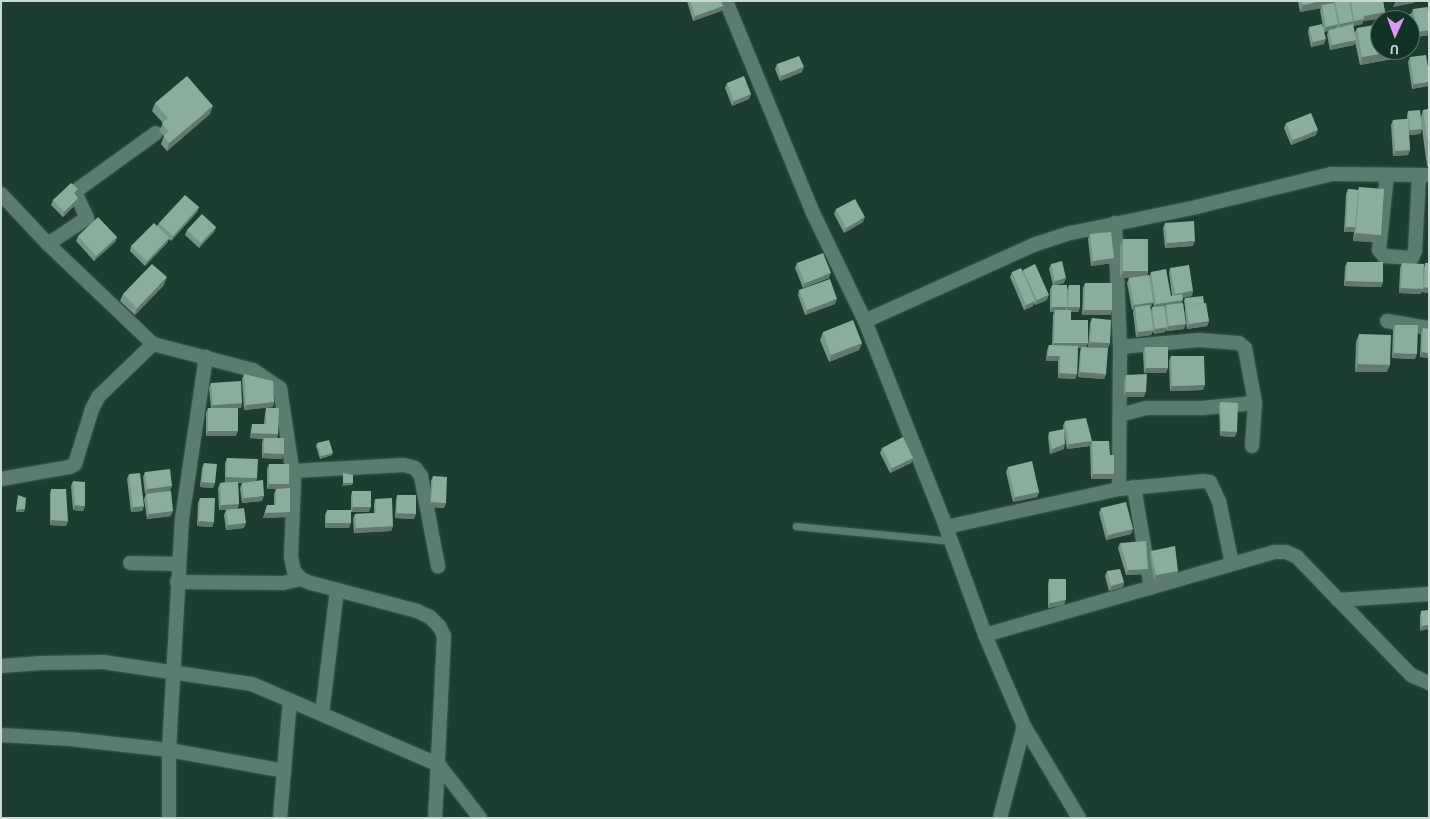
<!DOCTYPE html>
<html>
<head>
<meta charset="utf-8">
<style>
  body { margin:0 }
  #map { position:relative; width:1430px; height:819px; overflow:hidden; background:#1d3d31; font-family:"Alegreya Sans",sans-serif }
  div>[style] { position:absolute }
  [style*='--x'] { left:calc(var(--x)*1px); top:calc(var(--y)*1px); width:calc(var(--w)*1px); rotate:calc(var(--a)*1deg) }
  .roads { filter:drop-shadow(0 0 1px #3e5a50) drop-shadow(0 0 1px #3e5a50) }
  .lane>* { height:7px; margin:-3.5px; padding:0 3.5px; transform-origin:3.5px; border-radius:3.5px; background:#5b7c6e }
  .street>* { height:14px; margin:-7px; padding:0 7px; transform-origin:7px; border-radius:7px; background:#5b7c6e }
  .wall>* { inset:0; background:#779588 }
  .shaded-wall>* { inset:0; background:#61796f }
  .building>* { inset:0; background:#8aad9e }
  span { translate:-50% -50%; white-space:nowrap; text-align:center; line-height:1.15; -webkit-text-stroke:5px #123227; paint-order:stroke }
  .frame { position:absolute; inset:0; border:2px solid #c8dad2; pointer-events:none }
  .north { position:absolute; left:1370px; top:10px; width:50px; height:50px; box-sizing:border-box; background:#123227; border:1px solid #5b756b; border-radius:50%; rotate:182deg; font-size:14px; font-weight:700; line-height:20px; text-align:center; color:#c8dad2 }
  .north::after { content:''; display:block; margin:auto; width:18px; height:22px; background:#dd99f3; clip-path:polygon(50% 0,100% 100%,50% 72%,0 100%) }
</style>
</head>
<body>
<div id="map">
  <div class="roads">
    <div class="lane">
      <div style="--x:796;--y:526;--w:156;--a:5.5"></div>
    </div>
    <div class="street">
      <div style="--x:726;--y:1;--w:229;--a:67.7"></div>
      <div style="--x:813;--y:213;--w:120;--a:64.3"></div>
      <div style="--x:865;--y:321;--w:221;--a:68.5"></div>
      <div style="--x:946;--y:527;--w:115;--a:70.1"></div>
      <div style="--x:985;--y:635;--w:99;--a:66.8"></div>
      <div style="--x:1024;--y:726;--w:107;--a:59.1"></div>
      <div style="--x:1387;--y:175;--w:75;--a:96.1"></div>
      <div style="--x:1379;--y:250;--w:8;--a:50"></div>
      <div style="--x:1384;--y:256;--w:28;--a:4"></div>
      <div style="--x:1412;--y:258;--w:8;--a:-67"></div>
      <div style="--x:1415;--y:251;--w:74;--a:-86.9"></div>
      <div style="--x:1;--y:194;--w:69;--a:46.8"></div>
      <div style="--x:48;--y:244;--w:145;--a:43.6"></div>
      <div style="--x:153;--y:344;--w:103;--a:14.6"></div>
      <div style="--x:253;--y:370;--w:32;--a:34"></div>
      <div style="--x:280;--y:388;--w:95;--a:81.5"></div>
      <div style="--x:294;--y:482;--w:75;--a:92.3"></div>
      <div style="--x:291;--y:557;--w:14;--a:78"></div>
      <div style="--x:294;--y:571;--w:11;--a:49"></div>
      <div style="--x:301;--y:579;--w:11;--a:22"></div>
      <div style="--x:311;--y:583;--w:110;--a:14.8"></div>
      <div style="--x:417;--y:611;--w:14;--a:25"></div>
      <div style="--x:430;--y:617;--w:13;--a:45"></div>
      <div style="--x:439;--y:626;--w:11;--a:63"></div>
      <div style="--x:444;--y:636;--w:182;--a:92.8"></div>
      <div style="--x:1115;--y:223;--w:124;--a:87.7"></div>
      <div style="--x:1120;--y:347;--w:142;--a:90.4"></div>
      <div style="--x:48;--y:244;--w:47;--a:-33.7"></div>
      <div style="--x:87;--y:218;--w:23;--a:-115"></div>
      <div style="--x:77;--y:197;--w:7;--a:-90"></div>
      <div style="--x:77;--y:190;--w:97;--a:-35.8"></div>
      <div style="--x:865;--y:321;--w:184;--a:-24.3"></div>
      <div style="--x:1033;--y:245;--w:40;--a:-18"></div>
      <div style="--x:1071;--y:233;--w:128;--a:-11.7"></div>
      <div style="--x:1196;--y:207;--w:139;--a:-13.7"></div>
      <div style="--x:1331;--y:174;--w:98;--a:0.6"></div>
      <div style="--x:1387;--y:321;--w:43;--a:9.5"></div>
      <div style="--x:1120;--y:347;--w:79;--a:-5.1"></div>
      <div style="--x:1199;--y:340;--w:40;--a:4.3"></div>
      <div style="--x:1239;--y:343;--w:8;--a:40"></div>
      <div style="--x:1245;--y:348;--w:56;--a:79.7"></div>
      <div style="--x:1255;--y:403;--w:43;--a:94"></div>
      <div style="--x:1120;--y:415;--w:28;--a:-15"></div>
      <div style="--x:1147;--y:408;--w:55;--a:0"></div>
      <div style="--x:1202;--y:408;--w:53;--a:-5.4"></div>
      <div style="--x:292;--y:471;--w:112;--a:-3.1"></div>
      <div style="--x:404;--y:465;--w:11;--a:15"></div>
      <div style="--x:415;--y:468;--w:10;--a:53"></div>
      <div style="--x:421;--y:476;--w:92;--a:79.3"></div>
      <div style="--x:1;--y:479;--w:70;--a:-9.9"></div>
      <div style="--x:70;--y:467;--w:6;--a:-31"></div>
      <div style="--x:75;--y:464;--w:58;--a:-72.8"></div>
      <div style="--x:92;--y:409;--w:15;--a:-62"></div>
      <div style="--x:99;--y:396;--w:75;--a:-43.9"></div>
      <div style="--x:1134;--y:487;--w:102;--a:80.4"></div>
      <div style="--x:946;--y:527;--w:177;--a:-12.4"></div>
      <div style="--x:1119;--y:489;--w:84;--a:-5.4"></div>
      <div style="--x:1203;--y:481;--w:7;--a:8"></div>
      <div style="--x:1210;--y:482;--w:21;--a:65"></div>
      <div style="--x:1219;--y:501;--w:64;--a:78.3"></div>
      <div style="--x:130;--y:563;--w:49;--a:1.2"></div>
      <div style="--x:177;--y:582;--w:106;--a:0.5"></div>
      <div style="--x:283;--y:583;--w:18;--a:-13"></div>
      <div style="--x:1338;--y:600;--w:91;--a:-3.8"></div>
      <div style="--x:985;--y:635;--w:301;--a:-16"></div>
      <div style="--x:1274;--y:552;--w:12;--a:0"></div>
      <div style="--x:1286;--y:552;--w:12;--a:24"></div>
      <div style="--x:1297;--y:557;--w:164;--a:46"></div>
      <div style="--x:1411;--y:675;--w:20;--a:24"></div>
      <div style="--x:1;--y:666;--w:41;--a:-4.2"></div>
      <div style="--x:42;--y:663;--w:61;--a:-0.9"></div>
      <div style="--x:103;--y:662;--w:151;--a:8.4"></div>
      <div style="--x:252;--y:684;--w:204;--a:23.4"></div>
      <div style="--x:439;--y:765;--w:67;--a:52.3"></div>
      <div style="--x:322;--y:714;--w:125;--a:-83.1"></div>
      <div style="--x:1;--y:735;--w:69;--a:3.3"></div>
      <div style="--x:70;--y:739;--w:100;--a:6.3"></div>
      <div style="--x:169;--y:750;--w:117;--a:10.3"></div>
      <div style="--x:169;--y:817;--w:67;--a:-90"></div>
      <div style="--x:169;--y:750;--w:231;--a:-86.8"></div>
      <div style="--x:182;--y:519;--w:164;--a:-81.6"></div>
      <div style="--x:280;--y:818;--w:118;--a:-85.2"></div>
      <div style="--x:1000;--y:818;--w:95;--a:-75.4"></div>
    </div>
  </div>
  <div class="wall">
    <div style="clip-path:polygon(687px 1px,721px 1px,723px 6px,721px 11px,693px 21px)"></div>
    <div style="clip-path:polygon(1298px 1px,1383px 1px,1385px 12px,1383px 18px,1363px 21px,1362px 24px,1353px 26px,1354px 34px,1357px 28px,1395px 51px,1392px 59px,1360px 65px,1355px 42px,1354px 45px,1330px 50px,1327px 35px,1328px 31px,1324px 32px,1324px 44px,1311px 47px,1308px 32px,1309px 27px,1323px 27px,1320px 10px,1321px 8px,1300px 12px)"></div>
    <div style="clip-path:polygon(1429px 5px,1429px 35px,1416px 37px,1411px 14px,1413px 9px,1427px 9px)"></div>
    <div style="clip-path:polygon(1410px 57px,1428px 86px,1412px 89px,1408px 62px)"></div>
    <div style="clip-path:polygon(777px 64px,802px 72px,780px 81px,775px 69px)"></div>
    <div style="clip-path:polygon(727px 83px,751px 94px,749px 99px,732px 106px,725px 88px)"></div>
    <div style="clip-path:polygon(155px 103px,210px 114px,167px 151px,161px 144px,164px 136px,159px 131px,163px 123px,152px 111px)"></div>
    <div style="clip-path:polygon(1429px 109px,1429px 166px,1427px 166px,1421px 121px,1422px 129px,1420px 134px,1409px 135px,1410px 150px,1408px 155px,1393px 156px,1391px 125px,1393px 120px,1407px 119px,1407px 116px,1408px 111px,1421px 117px,1423px 110px)"></div>
    <div style="clip-path:polygon(1286px 123px,1316px 135px,1291px 145px,1284px 128px)"></div>
    <div style="clip-path:polygon(1359px 187px,1381px 235px,1378px 242px,1353px 241px,1354px 232px,1344px 232px,1346px 194px,1348px 189px,1358px 190px)"></div>
    <div style="clip-path:polygon(76px 194px,75px 195px,78px 198px,77px 203px,63px 217px,51px 205px,53px 200px)"></div>
    <div style="clip-path:polygon(199px 207px,197px 212px,171px 241px,169px 239px,167px 243px,145px 266px,130px 251px,131px 246px,157px 226px,159px 223px)"></div>
    <div style="clip-path:polygon(836px 209px,863px 222px,844px 233px,834px 214px)"></div>
    <div style="clip-path:polygon(1165px 223px,1193px 246px,1165px 248px,1163px 228px)"></div>
    <div style="clip-path:polygon(216px 227px,214px 232px,199px 248px,185px 235px,187px 230px)"></div>
    <div style="clip-path:polygon(1090px 234px,1114px 258px,1113px 263px,1091px 266px,1088px 239px)"></div>
    <div style="clip-path:polygon(78px 236px,117px 237px,115px 242px,94px 261px,76px 241px)"></div>
    <div style="clip-path:polygon(evenodd,1123px 239px,1148px 271px,1147px 276px,1149px 277px,1151px 272px,1171px 296px,1172px 296px,1169px 273px,1170px 268px,1192px 296px,1182px 298px,1182px 303px,1184px 329px,1167px 331px,1167px 329px,1165px 332px,1154px 334px,1153px 331px,1151px 335px,1136px 337px,1133px 312px,1134px 310px,1132px 310px,1127px 283px,1129px 278px,1120px 278px,1120px 246px,1123px 239px,1152px 297px,1154px 307px,1152px 307px,1151px 311px,1150px 307px,1151px 307px,1153px 302px,1152px 297px)"></div>
    <div style="clip-path:polygon(1347px 262px,1383px 282px,1381px 287px,1344px 286px,1345px 267px)"></div>
    <div style="clip-path:polygon(797px 263px,829px 278px,803px 288px,795px 268px)"></div>
    <div style="clip-path:polygon(1402px 263px,1421px 294px,1399px 293px,1400px 268px)"></div>
    <div style="clip-path:polygon(1425px 263px,1429px 293px,1422px 292px,1424px 268px)"></div>
    <div style="clip-path:polygon(1051px 264px,1064px 283px,1055px 285px,1067px 290px,1069px 285px,1080px 307px,1078px 312px,1071px 312px,1071px 320px,1088px 343px,1086px 347px,1106px 374px,1104px 379px,1078px 377px,1080px 352px,1081px 348px,1078px 348px,1077px 374px,1075px 379px,1058px 378px,1058px 361px,1046px 361px,1047px 350px,1049px 345px,1052px 345px,1053px 315px,1054px 312px,1050px 312px,1050px 290px,1052px 285px,1053px 285px,1049px 269px)"></div>
    <div style="clip-path:polygon(1023px 270px,1047px 300px,1035px 305px,1034px 303px,1033px 306px,1024px 310px,1010px 277px,1012px 272px,1022px 272px)"></div>
    <div style="clip-path:polygon(1085px 283px,1112px 310px,1110px 315px,1082px 315px,1083px 288px)"></div>
    <div style="clip-path:polygon(164px 285px,135px 315px,120px 301px,123px 294px)"></div>
    <div style="clip-path:polygon(799px 290px,835px 304px,805px 315px,798px 295px)"></div>
    <div style="clip-path:polygon(1185px 298px,1204px 303px,1209px 321px,1207px 326px,1187px 329px,1185px 311px,1185px 308px,1184px 301px)"></div>
    <div style="clip-path:polygon(1092px 318px,1110px 343px,1108px 348px,1088px 347px,1090px 323px)"></div>
    <div style="clip-path:polygon(1395px 325px,1415px 359px,1392px 358px,1393px 330px)"></div>
    <div style="clip-path:polygon(1423px 328px,1429px 358px,1420px 357px,1421px 333px)"></div>
    <div style="clip-path:polygon(823px 332px,862px 343px,859px 350px,829px 362px,820px 340px)"></div>
    <div style="clip-path:polygon(1359px 334px,1387px 372px,1355px 372px,1356px 342px)"></div>
    <div style="clip-path:polygon(1145px 347px,1166px 373px,1144px 373px,1143px 352px)"></div>
    <div style="clip-path:polygon(1171px 356px,1203px 390px,1170px 391px,1169px 361px)"></div>
    <div style="clip-path:polygon(244px 374px,273px 407px,244px 410px,242px 379px)"></div>
    <div style="clip-path:polygon(1126px 375px,1144px 397px,1124px 397px,1124px 380px)"></div>
    <div style="clip-path:polygon(211px 383px,242px 403px,241px 408px,236px 408px,236px 436px,206px 436px,206px 413px,208px 408px,211px 408px,209px 388px)"></div>
    <div style="clip-path:polygon(1220px 402px,1235px 437px,1220px 436px,1219px 407px)"></div>
    <div style="clip-path:polygon(266px 408px,277px 438px,282px 459px,262px 458px,262px 443px,263px 439px,250px 438px,251px 429px,252px 424px,264px 424px,265px 413px)"></div>
    <div style="clip-path:polygon(1065px 421px,1092px 441px,1090px 446px,1067px 449px,1063px 426px)"></div>
    <div style="clip-path:polygon(1049px 432px,1064px 449px,1050px 454px,1048px 437px)"></div>
    <div style="clip-path:polygon(1092px 441px,1110px 455px,1112px 479px,1091px 479px,1090px 446px)"></div>
    <div style="clip-path:polygon(317px 443px,332px 455px,320px 459px,316px 446px)"></div>
    <div style="clip-path:polygon(882px 448px,913px 458px,911px 463px,890px 473px,880px 453px)"></div>
    <div style="clip-path:polygon(227px 458px,257px 478px,256px 481px,262px 501px,242px 503px,240px 488px,242px 483px,238px 483px,239px 504px,237px 509px,244px 528px,226px 530px,224px 515px,226px 510px,231px 510px,219px 510px,218px 488px,220px 483px,225px 482px,225px 463px)"></div>
    <div style="clip-path:polygon(204px 463px,215px 483px,213px 488px,200px 487px,202px 468px)"></div>
    <div style="clip-path:polygon(269px 464px,289px 484px,287px 488px,290px 512px,288px 517px,263px 518px,267px 505px,274px 505px,274px 494px,276px 489px,267px 489px,267px 469px)"></div>
    <div style="clip-path:polygon(1008px 467px,1039px 492px,1037px 497px,1013px 502px,1006px 472px)"></div>
    <div style="clip-path:polygon(145px 472px,170px 491px,171px 516px,147px 519px,144px 499px,146px 494px,145px 494px,143px 477px)"></div>
    <div style="clip-path:polygon(129px 474px,144px 506px,142px 511px,131px 512px,127px 479px)"></div>
    <div style="clip-path:polygon(433px 476px,446px 503px,444px 508px,430px 507px,431px 481px)"></div>
    <div style="clip-path:polygon(73px 481px,85px 506px,83px 511px,73px 510px,71px 486px)"></div>
    <div style="clip-path:polygon(51px 489px,68px 521px,66px 526px,50px 525px,50px 494px)"></div>
    <div style="clip-path:polygon(352px 491px,369px 512px,351px 512px,349px 528px,325px 528px,325px 515px,327px 510px,351px 510px,351px 496px)"></div>
    <div style="clip-path:polygon(397px 495px,414px 519px,395px 518px,396px 500px)"></div>
    <div style="clip-path:polygon(200px 498px,214px 522px,212px 527px,197px 526px,198px 503px)"></div>
    <div style="clip-path:polygon(375px 499px,393px 526px,391px 531px,354px 533px,353px 519px,355px 514px,374px 513px,374px 504px)"></div>
    <div style="clip-path:polygon(1101px 508px,1133px 529px,1131px 534px,1106px 540px,1099px 513px)"></div>
    <div style="clip-path:polygon(1120px 543px,1146px 574px,1126px 575px,1118px 548px)"></div>
    <div style="clip-path:polygon(1151px 551px,1178px 571px,1176px 576px,1154px 580px,1150px 556px)"></div>
    <div style="clip-path:polygon(1107px 571px,1124px 582px,1123px 587px,1109px 591px,1105px 576px)"></div>
    <div style="clip-path:polygon(1049px 579px,1064px 605px,1048px 608px,1048px 584px)"></div>
    <div style="clip-path:polygon(1429px 610px,1420px 631px,1420px 616px,1421px 611px)"></div>
  </div>
  <div class="shaded-wall">
    <div style="clip-path:polygon(1321px 1px,1334px 1px,1333px 6px,1322px 5px,1321px 8px,1300px 12px,1303px 5px)"></div>
    <div style="clip-path:polygon(1398px 1px,1415px 1px,1414px 3px,1393px 7px,1395px 2px)"></div>
    <div style="clip-path:polygon(723px 6px,721px 11px,693px 21px,695px 16px)"></div>
    <div style="clip-path:polygon(1385px 12px,1383px 18px,1363px 21px,1362px 24px,1352px 26px,1354px 21px,1364px 16px)"></div>
    <div style="clip-path:polygon(1353px 21px,1351px 26px,1338px 29px,1340px 24px)"></div>
    <div style="clip-path:polygon(1338px 24px,1336px 29px,1324px 32px,1326px 27px)"></div>
    <div style="clip-path:polygon(1429px 30px,1429px 35px,1416px 37px,1418px 32px)"></div>
    <div style="clip-path:polygon(1326px 39px,1324px 44px,1311px 47px,1313px 42px)"></div>
    <div style="clip-path:polygon(1356px 40px,1354px 45px,1330px 50px,1332px 45px)"></div>
    <div style="clip-path:polygon(1415px 40px,1413px 45px,1410px 46px,1410px 41px)"></div>
    <div style="clip-path:polygon(1395px 51px,1392px 59px,1360px 65px,1362px 57px)"></div>
    <div style="clip-path:polygon(804px 67px,802px 72px,780px 81px,781px 76px)"></div>
    <div style="clip-path:polygon(1429px 82px,1428px 86px,1412px 89px,1414px 84px)"></div>
    <div style="clip-path:polygon(751px 94px,749px 99px,732px 106px,734px 101px)"></div>
    <div style="clip-path:polygon(213px 106px,210px 114px,167px 151px,169px 143px)"></div>
    <div style="clip-path:polygon(1422px 129px,1420px 134px,1408px 135px,1410px 130px)"></div>
    <div style="clip-path:polygon(1318px 130px,1316px 135px,1291px 145px,1293px 140px)"></div>
    <div style="clip-path:polygon(1410px 150px,1408px 155px,1393px 156px,1395px 151px)"></div>
    <div style="clip-path:polygon(78px 198px,77px 203px,63px 217px,64px 212px)"></div>
    <div style="clip-path:polygon(199px 207px,197px 212px,171px 241px,173px 236px)"></div>
    <div style="clip-path:polygon(865px 217px,863px 222px,844px 233px,846px 228px)"></div>
    <div style="clip-path:polygon(216px 227px,214px 232px,199px 248px,201px 243px)"></div>
    <div style="clip-path:polygon(1346px 227px,1355px 227px,1354px 232px,1344px 232px)"></div>
    <div style="clip-path:polygon(1356px 233px,1381px 235px,1378px 242px,1353px 241px)"></div>
    <div style="clip-path:polygon(117px 237px,115px 242px,94px 261px,96px 256px)"></div>
    <div style="clip-path:polygon(169px 238px,167px 243px,145px 266px,147px 261px)"></div>
    <div style="clip-path:polygon(1195px 241px,1193px 246px,1165px 248px,1167px 243px)"></div>
    <div style="clip-path:polygon(1114px 258px,1113px 263px,1091px 266px,1093px 261px)"></div>
    <div style="clip-path:polygon(1123px 271px,1148px 271px,1146px 278px,1120px 278px)"></div>
    <div style="clip-path:polygon(831px 273px,829px 278px,803px 288px,805px 283px)"></div>
    <div style="clip-path:polygon(167px 277px,164px 285px,135px 315px,137px 308px)"></div>
    <div style="clip-path:polygon(1066px 278px,1064px 283px,1053px 286px,1055px 281px)"></div>
    <div style="clip-path:polygon(1346px 281px,1383px 282px,1381px 287px,1344px 286px)"></div>
    <div style="clip-path:polygon(1424px 287px,1429px 288px,1429px 293px,1422px 292px)"></div>
    <div style="clip-path:polygon(1401px 288px,1423px 289px,1421px 294px,1399px 293px)"></div>
    <div style="clip-path:polygon(1193px 291px,1192px 296px,1173px 299px,1175px 294px)"></div>
    <div style="clip-path:polygon(1049px 295px,1047px 300px,1035px 305px,1037px 300px)"></div>
    <div style="clip-path:polygon(837px 299px,835px 304px,805px 315px,807px 310px)"></div>
    <div style="clip-path:polygon(1183px 300px,1181px 305px,1166px 305px,1165px 307px,1154px 309px,1156px 304px)"></div>
    <div style="clip-path:polygon(1035px 301px,1033px 306px,1024px 310px,1026px 305px)"></div>
    <div style="clip-path:polygon(1153px 302px,1151px 307px,1135px 310px,1135px 307px,1134px 310px,1132px 310px,1134px 305px)"></div>
    <div style="clip-path:polygon(1052px 307px,1067px 307px,1065px 312px,1055px 310px,1054px 312px,1050px 312px)"></div>
    <div style="clip-path:polygon(1068px 307px,1080px 307px,1078px 312px,1067px 312px)"></div>
    <div style="clip-path:polygon(1084px 310px,1112px 310px,1110px 315px,1082px 315px)"></div>
    <div style="clip-path:polygon(1209px 321px,1207px 326px,1187px 329px,1189px 324px)"></div>
    <div style="clip-path:polygon(1186px 324px,1184px 329px,1167px 331px,1169px 326px)"></div>
    <div style="clip-path:polygon(1167px 327px,1165px 332px,1154px 334px,1155px 329px)"></div>
    <div style="clip-path:polygon(1153px 330px,1151px 335px,1136px 337px,1138px 332px)"></div>
    <div style="clip-path:polygon(1090px 342px,1110px 343px,1108px 348px,1088px 347px)"></div>
    <div style="clip-path:polygon(862px 343px,859px 350px,829px 362px,831px 355px)"></div>
    <div style="clip-path:polygon(1054px 343px,1088px 343px,1086px 348px,1052px 348px)"></div>
    <div style="clip-path:polygon(1422px 352px,1429px 353px,1429px 358px,1420px 357px)"></div>
    <div style="clip-path:polygon(1394px 353px,1417px 354px,1415px 359px,1392px 358px)"></div>
    <div style="clip-path:polygon(1048px 356px,1060px 356px,1058px 361px,1046px 361px)"></div>
    <div style="clip-path:polygon(1358px 364px,1390px 365px,1387px 372px,1355px 372px)"></div>
    <div style="clip-path:polygon(1146px 368px,1168px 368px,1166px 373px,1144px 373px)"></div>
    <div style="clip-path:polygon(1080px 372px,1106px 374px,1104px 379px,1078px 377px)"></div>
    <div style="clip-path:polygon(1060px 373px,1077px 374px,1075px 379px,1058px 378px)"></div>
    <div style="clip-path:polygon(1205px 385px,1203px 390px,1170px 391px,1172px 386px)"></div>
    <div style="clip-path:polygon(1126px 392px,1146px 392px,1144px 397px,1124px 397px)"></div>
    <div style="clip-path:polygon(274px 402px,273px 407px,244px 410px,246px 405px)"></div>
    <div style="clip-path:polygon(242px 403px,241px 408px,211px 410px,213px 405px)"></div>
    <div style="clip-path:polygon(208px 431px,238px 431px,236px 436px,206px 436px)"></div>
    <div style="clip-path:polygon(1221px 431px,1237px 432px,1235px 437px,1220px 436px)"></div>
    <div style="clip-path:polygon(252px 433px,278px 434px,277px 439px,250px 438px)"></div>
    <div style="clip-path:polygon(1092px 441px,1090px 446px,1067px 449px,1069px 444px)"></div>
    <div style="clip-path:polygon(1065px 444px,1064px 449px,1050px 454px,1052px 449px)"></div>
    <div style="clip-path:polygon(264px 453px,284px 454px,282px 459px,262px 458px)"></div>
    <div style="clip-path:polygon(333px 453px,332px 455px,320px 459px,321px 456px)"></div>
    <div style="clip-path:polygon(913px 458px,911px 463px,890px 473px,892px 468px)"></div>
    <div style="clip-path:polygon(1093px 474px,1114px 474px,1112px 479px,1091px 479px)"></div>
    <div style="clip-path:polygon(226px 477px,257px 478px,255px 483px,225px 482px)"></div>
    <div style="clip-path:polygon(202px 482px,215px 483px,213px 488px,200px 487px)"></div>
    <div style="clip-path:polygon(343px 483px,353px 483px,352px 485px,342px 486px)"></div>
    <div style="clip-path:polygon(269px 484px,289px 484px,287px 489px,267px 489px)"></div>
    <div style="clip-path:polygon(172px 486px,170px 491px,145px 494px,147px 489px)"></div>
    <div style="clip-path:polygon(1039px 492px,1037px 497px,1013px 502px,1015px 497px)"></div>
    <div style="clip-path:polygon(264px 496px,262px 501px,242px 503px,244px 498px)"></div>
    <div style="clip-path:polygon(431px 502px,446px 503px,444px 508px,430px 507px)"></div>
    <div style="clip-path:polygon(239px 504px,237px 509px,219px 510px,221px 505px)"></div>
    <div style="clip-path:polygon(75px 505px,85px 506px,83px 511px,73px 510px)"></div>
    <div style="clip-path:polygon(144px 506px,142px 511px,131px 512px,133px 507px)"></div>
    <div style="clip-path:polygon(353px 507px,371px 507px,369px 512px,351px 512px)"></div>
    <div style="clip-path:polygon(25px 509px,24px 512px,16px 512px,16px 510px)"></div>
    <div style="clip-path:polygon(173px 511px,171px 516px,147px 519px,149px 514px)"></div>
    <div style="clip-path:polygon(290px 512px,288px 517px,263px 518px,265px 513px)"></div>
    <div style="clip-path:polygon(397px 513px,416px 514px,414px 519px,395px 518px)"></div>
    <div style="clip-path:polygon(51px 520px,68px 521px,66px 526px,50px 525px)"></div>
    <div style="clip-path:polygon(199px 521px,214px 522px,212px 527px,197px 526px)"></div>
    <div style="clip-path:polygon(246px 523px,244px 528px,226px 530px,228px 525px)"></div>
    <div style="clip-path:polygon(326px 523px,351px 523px,349px 528px,325px 528px)"></div>
    <div style="clip-path:polygon(393px 526px,391px 531px,354px 533px,356px 528px)"></div>
    <div style="clip-path:polygon(1133px 529px,1131px 534px,1106px 540px,1108px 535px)"></div>
    <div style="clip-path:polygon(1148px 569px,1146px 574px,1126px 575px,1128px 570px)"></div>
    <div style="clip-path:polygon(1178px 571px,1176px 576px,1154px 580px,1156px 575px)"></div>
    <div style="clip-path:polygon(1124px 582px,1123px 587px,1109px 591px,1111px 586px)"></div>
    <div style="clip-path:polygon(1066px 600px,1064px 605px,1048px 608px,1050px 603px)"></div>
    <div style="clip-path:polygon(1429px 625px,1429px 629px,1420px 631px,1422px 626px)"></div>
  </div>
  <div class="building">
    <div style="clip-path:polygon(690px 1px,721px 1px,723px 6px,695px 16px)"></div>
    <div style="clip-path:polygon(1302px 1px,1321px 1px,1303px 5px)"></div>
    <div style="clip-path:polygon(1335px 1px,1349px 1px,1353px 21px,1340px 24px)"></div>
    <div style="clip-path:polygon(1351px 1px,1383px 1px,1385px 12px,1364px 16px,1364px 19px,1354px 21px)"></div>
    <div style="clip-path:polygon(1334px 3px,1338px 24px,1326px 27px,1322px 5px)"></div>
    <div style="clip-path:polygon(1427px 7px,1429px 16px,1429px 30px,1418px 32px,1413px 9px)"></div>
    <div style="clip-path:polygon(1411px 14px,1415px 40px,1410px 41px,1410px 20px,1390px 20px,1389px 18px)"></div>
    <div style="clip-path:polygon(1322px 24px,1326px 39px,1313px 42px,1309px 27px)"></div>
    <div style="clip-path:polygon(1353px 24px,1356px 40px,1332px 45px,1329px 30px)"></div>
    <div style="clip-path:polygon(1380px 24px,1380px 50px,1395px 50px,1395px 51px,1362px 57px,1357px 28px)"></div>
    <div style="clip-path:polygon(1426px 55px,1429px 72px,1429px 82px,1414px 84px,1410px 57px)"></div>
    <div style="clip-path:polygon(799px 56px,804px 67px,781px 76px,777px 64px)"></div>
    <div style="clip-path:polygon(187px 76px,213px 106px,169px 143px,164px 136px,169px 132px,162px 123px,168px 118px,155px 103px)"></div>
    <div style="clip-path:polygon(744px 76px,751px 94px,734px 101px,727px 83px)"></div>
    <div style="clip-path:polygon(1429px 109px,1429px 151px,1423px 110px)"></div>
    <div style="clip-path:polygon(1420px 110px,1422px 129px,1410px 130px,1408px 111px)"></div>
    <div style="clip-path:polygon(1311px 113px,1318px 130px,1293px 140px,1286px 123px)"></div>
    <div style="clip-path:polygon(1408px 119px,1410px 150px,1395px 151px,1393px 120px)"></div>
    <div style="clip-path:polygon(71px 183px,78px 189px,74px 193px,78px 198px,64px 212px,53px 200px)"></div>
    <div style="clip-path:polygon(1359px 187px,1384px 189px,1381px 235px,1356px 233px)"></div>
    <div style="clip-path:polygon(1348px 189px,1358px 190px,1355px 227px,1346px 227px)"></div>
    <div style="clip-path:polygon(185px 195px,199px 207px,173px 236px,159px 223px)"></div>
    <div style="clip-path:polygon(855px 199px,865px 217px,846px 228px,836px 209px)"></div>
    <div style="clip-path:polygon(202px 214px,216px 227px,201px 243px,187px 230px)"></div>
    <div style="clip-path:polygon(98px 217px,117px 237px,96px 256px,78px 236px)"></div>
    <div style="clip-path:polygon(1194px 221px,1195px 241px,1167px 243px,1165px 223px)"></div>
    <div style="clip-path:polygon(154px 223px,169px 238px,147px 261px,131px 246px)"></div>
    <div style="clip-path:polygon(1111px 232px,1114px 258px,1093px 261px,1090px 234px)"></div>
    <div style="clip-path:polygon(1123px 239px,1148px 239px,1148px 271px,1123px 271px)"></div>
    <div style="clip-path:polygon(823px 253px,831px 273px,805px 283px,797px 263px)"></div>
    <div style="clip-path:polygon(1062px 261px,1066px 278px,1055px 281px,1051px 264px)"></div>
    <div style="clip-path:polygon(1347px 262px,1383px 262px,1383px 282px,1346px 281px)"></div>
    <div style="clip-path:polygon(1402px 263px,1424px 264px,1423px 289px,1401px 288px)"></div>
    <div style="clip-path:polygon(1425px 263px,1429px 263px,1429px 288px,1424px 287px)"></div>
    <div style="clip-path:polygon(152px 264px,167px 277px,137px 308px,123px 294px)"></div>
    <div style="clip-path:polygon(1035px 264px,1049px 295px,1037px 300px,1023px 270px)"></div>
    <div style="clip-path:polygon(1189px 265px,1193px 291px,1175px 294px,1170px 268px)"></div>
    <div style="clip-path:polygon(1021px 268px,1035px 301px,1026px 305px,1012px 272px)"></div>
    <div style="clip-path:polygon(1166px 269px,1171px 296px,1182px 294px,1183px 300px,1156px 304px,1151px 272px)"></div>
    <div style="clip-path:polygon(1149px 275px,1153px 302px,1134px 305px,1129px 278px)"></div>
    <div style="clip-path:polygon(830px 279px,837px 299px,807px 310px,799px 290px)"></div>
    <div style="clip-path:polygon(1085px 283px,1112px 283px,1112px 310px,1084px 310px)"></div>
    <div style="clip-path:polygon(1052px 285px,1067px 285px,1067px 307px,1052px 307px)"></div>
    <div style="clip-path:polygon(1069px 285px,1080px 285px,1080px 307px,1068px 307px)"></div>
    <div style="clip-path:polygon(1203px 296px,1204px 303px,1186px 306px,1185px 298px)"></div>
    <div style="clip-path:polygon(1183px 303px,1186px 324px,1169px 326px,1166px 305px)"></div>
    <div style="clip-path:polygon(1206px 303px,1209px 321px,1189px 324px,1186px 306px)"></div>
    <div style="clip-path:polygon(1150px 305px,1153px 330px,1138px 332px,1135px 307px)"></div>
    <div style="clip-path:polygon(1164px 306px,1167px 327px,1155px 329px,1152px 307px)"></div>
    <div style="clip-path:polygon(1055px 310px,1071px 310px,1071px 320px,1088px 320px,1088px 343px,1054px 343px)"></div>
    <div style="clip-path:polygon(1092px 318px,1111px 320px,1110px 343px,1090px 342px)"></div>
    <div style="clip-path:polygon(853px 320px,862px 343px,831px 355px,823px 332px)"></div>
    <div style="clip-path:polygon(1395px 325px,1418px 325px,1417px 354px,1394px 353px)"></div>
    <div style="clip-path:polygon(1423px 328px,1429px 329px,1429px 353px,1422px 352px)"></div>
    <div style="clip-path:polygon(1359px 334px,1391px 335px,1390px 365px,1358px 364px)"></div>
    <div style="clip-path:polygon(1049px 345px,1078px 346px,1077px 374px,1060px 373px,1060px 356px,1048px 356px)"></div>
    <div style="clip-path:polygon(1081px 347px,1108px 348px,1106px 374px,1080px 372px)"></div>
    <div style="clip-path:polygon(1145px 347px,1168px 347px,1168px 368px,1146px 368px)"></div>
    <div style="clip-path:polygon(1171px 356px,1204px 356px,1205px 385px,1172px 386px)"></div>
    <div style="clip-path:polygon(244px 374px,273px 381px,274px 402px,246px 405px)"></div>
    <div style="clip-path:polygon(1147px 374px,1146px 392px,1126px 392px,1126px 375px)"></div>
    <div style="clip-path:polygon(241px 381px,242px 403px,213px 405px,211px 383px)"></div>
    <div style="clip-path:polygon(1220px 402px,1238px 403px,1237px 432px,1221px 431px)"></div>
    <div style="clip-path:polygon(208px 408px,238px 408px,238px 431px,208px 431px)"></div>
    <div style="clip-path:polygon(266px 408px,279px 408px,278px 434px,252px 433px,252px 424px,266px 424px)"></div>
    <div style="clip-path:polygon(1086px 418px,1092px 441px,1069px 444px,1065px 421px)"></div>
    <div style="clip-path:polygon(1064px 429px,1065px 444px,1052px 449px,1049px 432px)"></div>
    <div style="clip-path:polygon(903px 437px,913px 458px,892px 468px,882px 448px)"></div>
    <div style="clip-path:polygon(264px 438px,284px 438px,284px 454px,264px 453px)"></div>
    <div style="clip-path:polygon(329px 440px,333px 453px,321px 456px,317px 443px)"></div>
    <div style="clip-path:polygon(1092px 441px,1109px 441px,1110px 455px,1114px 455px,1114px 474px,1093px 474px)"></div>
    <div style="clip-path:polygon(227px 458px,258px 459px,257px 478px,226px 477px)"></div>
    <div style="clip-path:polygon(1032px 461px,1039px 492px,1015px 497px,1008px 467px)"></div>
    <div style="clip-path:polygon(204px 463px,217px 464px,215px 483px,202px 482px)"></div>
    <div style="clip-path:polygon(269px 464px,289px 464px,289px 484px,269px 484px)"></div>
    <div style="clip-path:polygon(170px 469px,172px 486px,147px 489px,145px 472px)"></div>
    <div style="clip-path:polygon(140px 473px,144px 506px,133px 507px,129px 474px)"></div>
    <div style="clip-path:polygon(343px 473px,353px 475px,353px 483px,343px 483px)"></div>
    <div style="clip-path:polygon(433px 476px,447px 477px,446px 503px,431px 502px)"></div>
    <div style="clip-path:polygon(263px 480px,264px 496px,244px 498px,242px 483px)"></div>
    <div style="clip-path:polygon(73px 481px,85px 482px,85px 506px,75px 505px)"></div>
    <div style="clip-path:polygon(238px 482px,239px 504px,221px 505px,220px 483px)"></div>
    <div style="clip-path:polygon(290px 488px,290px 512px,265px 513px,267px 505px,276px 505px,276px 489px)"></div>
    <div style="clip-path:polygon(51px 489px,66px 489px,68px 521px,51px 520px)"></div>
    <div style="clip-path:polygon(171px 491px,173px 511px,149px 514px,146px 494px)"></div>
    <div style="clip-path:polygon(352px 491px,371px 491px,371px 507px,353px 507px)"></div>
    <div style="clip-path:polygon(18px 495px,26px 498px,25px 509px,16px 510px)"></div>
    <div style="clip-path:polygon(397px 495px,416px 495px,416px 514px,397px 513px)"></div>
    <div style="clip-path:polygon(200px 498px,215px 498px,214px 522px,199px 521px)"></div>
    <div style="clip-path:polygon(392px 498px,393px 526px,356px 528px,355px 514px,376px 513px,375px 499px)"></div>
    <div style="clip-path:polygon(1126px 502px,1133px 529px,1108px 535px,1101px 508px)"></div>
    <div style="clip-path:polygon(244px 508px,246px 523px,228px 525px,226px 510px)"></div>
    <div style="clip-path:polygon(327px 510px,351px 510px,351px 523px,326px 523px)"></div>
    <div style="clip-path:polygon(1146px 541px,1148px 569px,1128px 570px,1120px 543px)"></div>
    <div style="clip-path:polygon(1175px 546px,1178px 571px,1156px 575px,1151px 551px)"></div>
    <div style="clip-path:polygon(1120px 569px,1124px 582px,1111px 586px,1107px 571px)"></div>
    <div style="clip-path:polygon(1049px 579px,1066px 579px,1066px 600px,1050px 603px)"></div>
    <div style="clip-path:polygon(1429px 610px,1429px 625px,1422px 626px,1421px 611px)"></div>
  </div>
  <div class="frame"></div>
  <div class="north">U</div>
</div>
</body>
</html>
